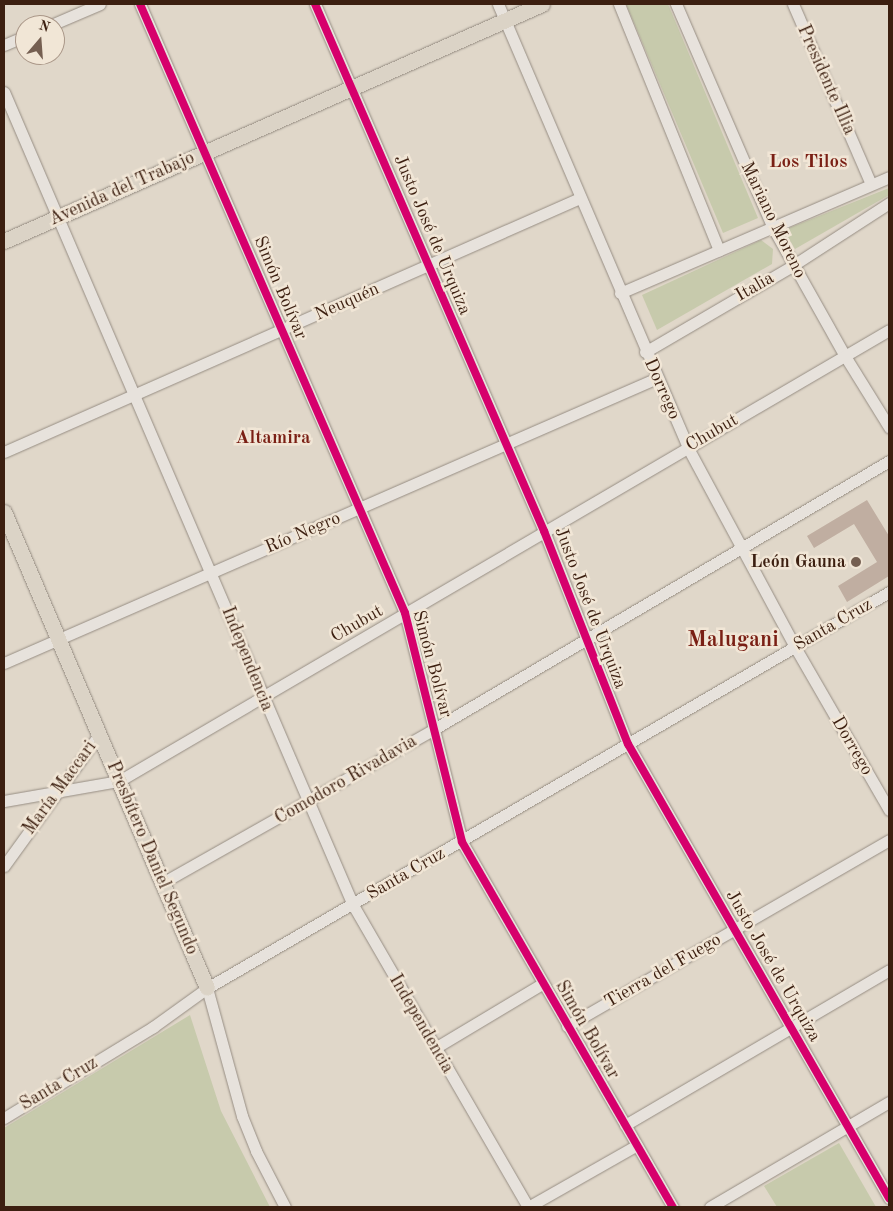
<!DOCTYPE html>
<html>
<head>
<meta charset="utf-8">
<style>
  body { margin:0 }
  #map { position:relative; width:893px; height:1211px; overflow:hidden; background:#e0d7c9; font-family:"Old Standard TT",serif }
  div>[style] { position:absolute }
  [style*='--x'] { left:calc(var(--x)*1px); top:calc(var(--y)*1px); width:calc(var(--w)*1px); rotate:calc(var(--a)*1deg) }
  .green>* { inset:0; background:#c7caac }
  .building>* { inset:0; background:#c0aea1 }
  .roads { filter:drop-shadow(0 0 1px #968d83) drop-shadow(0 0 1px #968d83) }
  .minor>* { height:11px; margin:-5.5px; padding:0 5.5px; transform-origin:5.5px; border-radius:5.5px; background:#e7e2dc }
  .major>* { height:15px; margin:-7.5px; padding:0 7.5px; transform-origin:7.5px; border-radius:7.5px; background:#dbd3c6 }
  .cycleway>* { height:8px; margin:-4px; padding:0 4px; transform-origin:4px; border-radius:4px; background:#d6006c }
  .dots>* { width:14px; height:14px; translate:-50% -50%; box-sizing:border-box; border:2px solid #f1e6d6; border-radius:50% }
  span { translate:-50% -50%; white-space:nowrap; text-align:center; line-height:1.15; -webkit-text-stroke:5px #f1e6d6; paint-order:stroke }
  .street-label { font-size:18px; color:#3c1f10 }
  .poi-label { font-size:18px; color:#3c1f10; font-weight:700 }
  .right { translate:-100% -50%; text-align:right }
  .neighbourhood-label { font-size:19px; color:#7a1f14; font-weight:700 }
  .district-label { font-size:22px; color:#7a1f14; font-weight:700 }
  .frame { position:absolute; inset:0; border:5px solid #3c1f10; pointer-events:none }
  .north { position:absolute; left:15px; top:15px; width:50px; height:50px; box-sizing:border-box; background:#f1e6d6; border:1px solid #a99687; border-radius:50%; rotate:18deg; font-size:14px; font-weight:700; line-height:20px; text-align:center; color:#3c1f10 }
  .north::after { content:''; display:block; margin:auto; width:18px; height:22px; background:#755f51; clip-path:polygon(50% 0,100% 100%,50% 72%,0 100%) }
</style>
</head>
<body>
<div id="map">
  <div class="green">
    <div style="clip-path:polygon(626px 4px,668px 4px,758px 218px,723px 233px)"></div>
    <div style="clip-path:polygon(889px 188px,889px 195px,795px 249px,784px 230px)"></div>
    <div style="clip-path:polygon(761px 240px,773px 249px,772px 264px,657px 330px,642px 295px)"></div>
    <div style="clip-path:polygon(190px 1015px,221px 1111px,270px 1207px,4px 1207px,4px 1128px)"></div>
    <div style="clip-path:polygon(839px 1143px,876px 1207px,777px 1207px,764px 1186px)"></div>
  </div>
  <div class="building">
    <div style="clip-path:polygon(867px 500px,889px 536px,889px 576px,847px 602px,838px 586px,877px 562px,854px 524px,814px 548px,807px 536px)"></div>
  </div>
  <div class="roads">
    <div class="minor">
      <div style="--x:140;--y:4;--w:664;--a:66.48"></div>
      <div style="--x:405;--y:613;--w:236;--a:76"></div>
      <div style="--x:462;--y:842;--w:422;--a:60"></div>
      <div style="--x:315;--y:4;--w:575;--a:66.51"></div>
      <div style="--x:544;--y:531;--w:229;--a:68.5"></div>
      <div style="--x:628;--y:744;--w:524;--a:60.11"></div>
      <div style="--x:498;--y:4;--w:483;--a:66.8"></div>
      <div style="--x:688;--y:448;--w:226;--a:61.7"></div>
      <div style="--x:795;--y:647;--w:188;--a:60"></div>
      <div style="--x:619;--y:4;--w:266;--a:67.9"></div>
      <div style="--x:676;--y:4;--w:242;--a:66.6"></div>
      <div style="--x:772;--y:226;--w:149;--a:60.7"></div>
      <div style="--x:845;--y:356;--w:84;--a:58.2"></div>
      <div style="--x:793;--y:4;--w:196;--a:66.6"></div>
      <div style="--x:51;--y:25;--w:53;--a:-23.2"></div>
      <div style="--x:4;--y:45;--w:23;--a:-23"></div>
      <div style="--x:4;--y:92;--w:885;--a:66.77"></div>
      <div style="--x:353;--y:905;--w:349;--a:59.9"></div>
      <div style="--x:620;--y:293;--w:293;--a:-23.3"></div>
      <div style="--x:645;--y:352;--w:170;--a:-30.3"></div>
      <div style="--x:792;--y:266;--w:116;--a:-33"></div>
      <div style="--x:4;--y:452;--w:630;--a:-23.8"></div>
      <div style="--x:4;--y:663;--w:712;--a:-23.58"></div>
      <div style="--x:4;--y:801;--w:117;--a:-9.9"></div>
      <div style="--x:119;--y:781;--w:892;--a:-30.36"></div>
      <div style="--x:4;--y:866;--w:162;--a:-54.1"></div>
      <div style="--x:162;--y:883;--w:313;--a:-29.5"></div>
      <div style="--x:434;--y:729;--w:528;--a:-30.5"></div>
      <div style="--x:207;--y:988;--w:133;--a:74.7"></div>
      <div style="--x:242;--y:1116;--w:38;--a:68"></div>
      <div style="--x:256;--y:1151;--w:63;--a:62.6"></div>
      <div style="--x:567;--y:1026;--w:372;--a:-30"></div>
      <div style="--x:435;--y:1048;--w:125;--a:-30.9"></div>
      <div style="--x:4;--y:1118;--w:175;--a:-31.4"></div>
      <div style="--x:153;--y:1027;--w:67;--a:-35.8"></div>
      <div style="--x:207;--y:988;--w:789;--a:-30.14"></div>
      <div style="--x:625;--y:1125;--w:306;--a:-30.4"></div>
      <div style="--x:528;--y:1207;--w:125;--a:-29.6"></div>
      <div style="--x:710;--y:1207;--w:208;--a:-30.4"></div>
    </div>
    <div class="major">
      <div style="--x:4;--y:241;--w:588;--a:-23.77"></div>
      <div style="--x:4;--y:512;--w:517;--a:66.9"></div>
    </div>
  </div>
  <div class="cycleway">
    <div style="--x:140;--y:4;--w:664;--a:66.48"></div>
    <div style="--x:405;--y:613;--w:236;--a:76"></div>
    <div style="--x:462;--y:842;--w:422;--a:60"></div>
    <div style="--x:315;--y:4;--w:575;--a:66.51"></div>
    <div style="--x:544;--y:531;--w:229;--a:68.5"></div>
    <div style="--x:628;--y:744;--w:524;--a:60.11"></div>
  </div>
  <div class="dots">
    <div style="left:856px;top:562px;background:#755f51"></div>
  </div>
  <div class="street-label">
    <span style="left:826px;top:80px;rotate:66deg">Presidente Illia</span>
    <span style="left:122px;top:189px;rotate:-24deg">Avenida del Trabajo</span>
    <span style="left:773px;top:220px;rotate:64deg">Mariano Moreno</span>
    <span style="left:432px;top:235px;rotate:67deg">Justo José de Urquiza</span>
    <span style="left:755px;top:287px;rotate:-30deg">Italia</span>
    <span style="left:280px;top:288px;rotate:67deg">Simón Bolívar</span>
    <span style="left:347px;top:302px;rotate:-24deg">Neuquén</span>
    <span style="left:662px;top:389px;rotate:66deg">Dorrego</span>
    <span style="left:712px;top:433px;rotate:-30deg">Chubut</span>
    <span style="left:303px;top:533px;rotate:-23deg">Río Negro</span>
    <span style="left:590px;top:608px;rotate:69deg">Justo José de Urquiza</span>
    <span style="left:357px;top:624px;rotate:-30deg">Chubut</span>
    <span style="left:833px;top:625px;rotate:-30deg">Santa Cruz</span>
    <span style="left:247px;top:659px;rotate:68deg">Independencia</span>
    <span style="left:432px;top:664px;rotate:75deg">Simón Bolívar</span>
    <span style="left:852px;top:746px;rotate:60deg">Dorrego</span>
    <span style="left:346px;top:780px;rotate:-30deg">Comodoro Rivadavia</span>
    <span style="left:60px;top:788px;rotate:-54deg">María Maccari</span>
    <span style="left:152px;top:858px;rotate:67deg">Presbítero Daniel Segundo</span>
    <span style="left:406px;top:874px;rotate:-30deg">Santa Cruz</span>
    <span style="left:773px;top:966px;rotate:60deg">Justo José de Urquiza</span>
    <span style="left:663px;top:971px;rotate:-30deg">Tierra del Fuego</span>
    <span style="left:421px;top:1024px;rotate:60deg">Independencia</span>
    <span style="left:587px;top:1030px;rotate:60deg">Simón Bolívar</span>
    <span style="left:59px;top:1084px;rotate:-31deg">Santa Cruz</span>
  </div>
  <div class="poi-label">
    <span class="right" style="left:846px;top:562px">León Gauna</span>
  </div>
  <div class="neighbourhood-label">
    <span style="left:808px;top:163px">Los Tilos</span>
    <span style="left:273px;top:439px">Altamira</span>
  </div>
  <div class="district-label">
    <span style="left:733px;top:641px">Malugani</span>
  </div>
  <div class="frame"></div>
  <div class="north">N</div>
</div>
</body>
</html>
